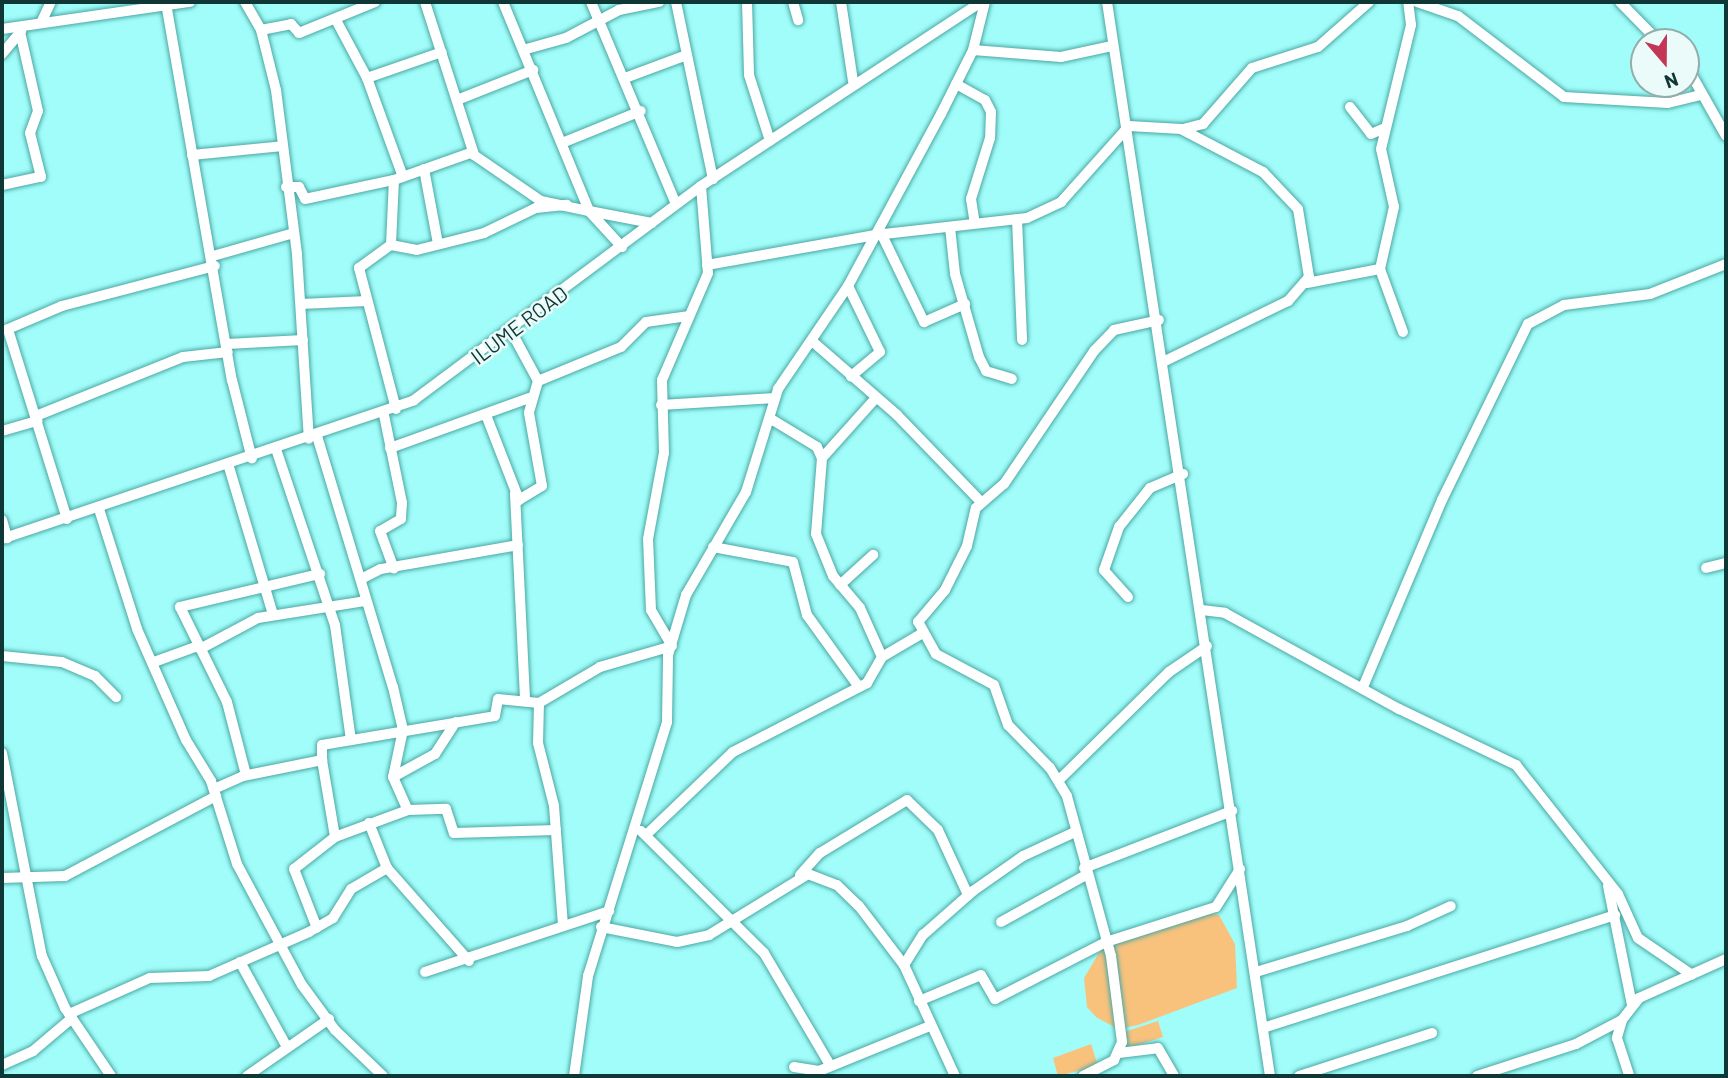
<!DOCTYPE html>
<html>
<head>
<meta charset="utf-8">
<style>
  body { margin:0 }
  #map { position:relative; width:1728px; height:1078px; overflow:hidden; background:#a1fdf9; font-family:Barlow,sans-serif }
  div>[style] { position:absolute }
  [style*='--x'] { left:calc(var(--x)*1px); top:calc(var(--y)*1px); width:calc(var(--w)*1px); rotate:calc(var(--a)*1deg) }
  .green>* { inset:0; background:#f8c27d }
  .roads { filter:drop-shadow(0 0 2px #4aa8a4) drop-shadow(0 0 2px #4aa8a4) }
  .minor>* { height:10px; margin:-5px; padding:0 5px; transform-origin:5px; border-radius:5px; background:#fff }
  span { translate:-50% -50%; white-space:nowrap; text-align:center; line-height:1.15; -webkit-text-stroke:5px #eafbfa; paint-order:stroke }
  .street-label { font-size:21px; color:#0e3735 }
  .frame { position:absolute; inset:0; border:4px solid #0e3735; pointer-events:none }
  .north { position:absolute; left:1630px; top:28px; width:70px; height:70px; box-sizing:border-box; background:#eafbfa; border:2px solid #92adab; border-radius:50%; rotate:160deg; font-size:19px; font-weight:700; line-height:28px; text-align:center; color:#0e3735 }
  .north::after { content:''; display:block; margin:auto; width:24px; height:32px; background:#c43556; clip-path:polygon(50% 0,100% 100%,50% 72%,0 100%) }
</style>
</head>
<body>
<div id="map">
  <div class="green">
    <div style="clip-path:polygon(1208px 913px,1219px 915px,1235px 944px,1237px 988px,1138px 1025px,1118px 1029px,1096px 1017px,1087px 1007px,1084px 978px,1102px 948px)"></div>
    <div style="clip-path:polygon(1158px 1021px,1163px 1037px,1128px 1048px,1124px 1032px)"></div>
    <div style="clip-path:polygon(1091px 1044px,1098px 1066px,1058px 1076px,1053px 1058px)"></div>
  </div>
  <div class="roads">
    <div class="minor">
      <div style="--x:245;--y:2;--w:32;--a:60"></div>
      <div style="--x:261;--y:30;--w:62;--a:76"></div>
      <div style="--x:276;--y:90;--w:166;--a:82.7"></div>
      <div style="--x:297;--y:255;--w:184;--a:86.3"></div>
      <div style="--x:425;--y:2;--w:161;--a:72.2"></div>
      <div style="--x:474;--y:155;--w:81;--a:34.5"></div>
      <div style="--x:541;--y:201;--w:49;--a:11.8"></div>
      <div style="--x:589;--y:211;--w:49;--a:47.5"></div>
      <div style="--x:503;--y:2;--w:226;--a:67.6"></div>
      <div style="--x:589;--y:211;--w:64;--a:10.8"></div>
      <div style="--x:591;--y:2;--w:219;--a:67.2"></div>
      <div style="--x:676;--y:2;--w:181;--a:78.2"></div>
      <div style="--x:747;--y:2;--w:73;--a:88.4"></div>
      <div style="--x:749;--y:75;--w:69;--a:72.3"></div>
      <div style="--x:793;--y:2;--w:19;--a:74"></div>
      <div style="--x:841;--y:2;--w:80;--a:81.4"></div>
      <div style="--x:1107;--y:2;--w:1086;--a:81.37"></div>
      <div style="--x:1417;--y:2;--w:43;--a:18.9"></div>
      <div style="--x:1458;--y:16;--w:133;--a:37.4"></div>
      <div style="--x:1564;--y:97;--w:104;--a:3.3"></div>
      <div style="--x:1668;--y:103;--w:34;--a:-14"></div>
      <div style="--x:1620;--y:2;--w:56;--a:45.7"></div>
      <div style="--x:167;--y:9;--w:377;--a:80.1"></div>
      <div style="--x:232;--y:380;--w:81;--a:75.8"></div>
      <div style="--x:336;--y:20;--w:66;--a:61.9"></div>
      <div style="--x:367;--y:78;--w:105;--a:70"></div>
      <div style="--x:41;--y:23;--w:23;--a:-65"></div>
      <div style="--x:2;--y:29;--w:190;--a:-8.2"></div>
      <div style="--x:261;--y:30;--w:31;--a:-11"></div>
      <div style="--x:291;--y:24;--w:12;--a:48"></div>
      <div style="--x:299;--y:33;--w:82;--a:-22.2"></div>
      <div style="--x:523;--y:50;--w:45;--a:-15.6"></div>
      <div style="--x:566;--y:38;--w:60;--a:-27.8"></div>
      <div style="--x:619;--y:10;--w:41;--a:-11.3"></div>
      <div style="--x:973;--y:50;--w:88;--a:4.5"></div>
      <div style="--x:1061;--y:57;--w:52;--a:-12.2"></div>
      <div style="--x:2;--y:54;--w:30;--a:-50"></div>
      <div style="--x:1686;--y:65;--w:81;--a:60.6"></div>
      <div style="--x:367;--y:78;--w:79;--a:-19.1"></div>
      <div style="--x:625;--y:78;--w:63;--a:-20.4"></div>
      <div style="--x:956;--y:84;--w:33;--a:29"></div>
      <div style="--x:985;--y:100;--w:13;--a:63"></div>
      <div style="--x:991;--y:112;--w:26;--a:92"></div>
      <div style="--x:990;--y:138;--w:64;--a:107.3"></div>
      <div style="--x:971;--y:199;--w:24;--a:81"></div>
      <div style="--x:457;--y:100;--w:82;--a:-21.5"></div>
      <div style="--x:1350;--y:107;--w:34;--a:52"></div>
      <div style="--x:1371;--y:134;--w:15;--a:-23"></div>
      <div style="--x:1183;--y:129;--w:21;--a:-14"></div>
      <div style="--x:1203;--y:124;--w:74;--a:-48.8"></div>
      <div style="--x:1252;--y:68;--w:69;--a:-17.7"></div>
      <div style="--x:1318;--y:47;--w:68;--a:-41.4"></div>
      <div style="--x:562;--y:143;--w:85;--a:-22.1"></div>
      <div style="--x:192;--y:155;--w:91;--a:-5.6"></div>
      <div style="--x:424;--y:169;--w:76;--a:79.4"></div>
      <div style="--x:2;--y:185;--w:40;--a:-12"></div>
      <div style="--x:41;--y:177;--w:45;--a:-104"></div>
      <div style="--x:30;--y:133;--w:23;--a:-70"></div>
      <div style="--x:38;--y:111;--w:77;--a:-102.8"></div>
      <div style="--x:286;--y:187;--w:13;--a:0"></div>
      <div style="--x:299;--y:187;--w:13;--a:63"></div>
      <div style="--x:305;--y:199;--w:91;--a:-12.1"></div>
      <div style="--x:394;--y:180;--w:84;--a:-19.5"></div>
      <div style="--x:1017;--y:219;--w:121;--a:87.6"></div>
      <div style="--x:950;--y:227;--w:47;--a:83.9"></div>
      <div style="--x:955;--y:274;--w:86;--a:73.9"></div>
      <div style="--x:979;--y:357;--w:16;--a:63"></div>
      <div style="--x:986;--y:371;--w:27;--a:17"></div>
      <div style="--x:882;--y:235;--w:97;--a:64.2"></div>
      <div style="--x:924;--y:322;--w:45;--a:-23.7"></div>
      <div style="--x:391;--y:245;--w:65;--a:-87.4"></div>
      <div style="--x:213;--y:256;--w:84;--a:-15.9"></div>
      <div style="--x:707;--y:265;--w:171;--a:-10.1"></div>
      <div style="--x:875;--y:235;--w:153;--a:-6.4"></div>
      <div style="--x:1027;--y:218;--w:38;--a:-25"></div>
      <div style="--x:1061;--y:202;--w:102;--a:-48.2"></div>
      <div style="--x:1129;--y:126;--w:52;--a:3.3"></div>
      <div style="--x:1181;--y:129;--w:93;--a:27.7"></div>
      <div style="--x:1263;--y:172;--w:51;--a:46.6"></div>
      <div style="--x:1298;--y:209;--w:69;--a:80.8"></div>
      <div style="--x:1309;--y:277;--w:32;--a:131"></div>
      <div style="--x:1288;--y:301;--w:137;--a:154"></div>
      <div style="--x:1307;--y:283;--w:74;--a:-10.9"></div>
      <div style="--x:848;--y:286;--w:73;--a:64.1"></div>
      <div style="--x:880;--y:352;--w:38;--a:140"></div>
      <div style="--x:301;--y:304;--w:66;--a:-2.6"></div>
      <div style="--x:511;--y:331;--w:57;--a:61.6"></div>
      <div style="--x:538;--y:381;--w:33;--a:106"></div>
      <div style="--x:529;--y:413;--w:74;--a:79.9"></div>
      <div style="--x:542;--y:486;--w:27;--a:149"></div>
      <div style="--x:519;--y:500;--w:7;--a:-124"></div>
      <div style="--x:1403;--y:332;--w:67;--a:-110.1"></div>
      <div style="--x:1380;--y:269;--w:64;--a:-77.3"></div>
      <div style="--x:1394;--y:207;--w:59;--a:-102.6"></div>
      <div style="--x:1381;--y:149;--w:128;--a:-76.4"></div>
      <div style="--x:1411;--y:25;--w:23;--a:-97"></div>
      <div style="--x:812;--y:341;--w:113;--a:41"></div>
      <div style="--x:897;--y:415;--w:121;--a:46"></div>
      <div style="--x:227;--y:344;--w:76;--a:-3"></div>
      <div style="--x:538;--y:381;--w:90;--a:-22.3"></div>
      <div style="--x:621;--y:347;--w:35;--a:-45"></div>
      <div style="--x:646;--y:322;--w:42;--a:-8.1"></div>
      <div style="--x:874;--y:400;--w:78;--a:131.9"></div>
      <div style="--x:822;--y:458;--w:76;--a:94.5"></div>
      <div style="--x:816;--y:534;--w:45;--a:68"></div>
      <div style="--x:833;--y:576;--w:42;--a:49.8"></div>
      <div style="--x:860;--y:608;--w:54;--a:65.8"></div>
      <div style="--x:661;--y:405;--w:114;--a:-3.5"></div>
      <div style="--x:396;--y:409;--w:146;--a:-104.7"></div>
      <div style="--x:359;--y:268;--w:39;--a:-36"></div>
      <div style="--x:391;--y:245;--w:26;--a:11"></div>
      <div style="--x:417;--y:250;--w:69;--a:-14.2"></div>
      <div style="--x:484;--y:233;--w:58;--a:-25.7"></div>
      <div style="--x:536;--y:208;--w:31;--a:-6"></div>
      <div style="--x:384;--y:415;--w:90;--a:78.4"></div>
      <div style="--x:402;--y:503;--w:16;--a:94"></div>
      <div style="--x:401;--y:519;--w:24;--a:150"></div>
      <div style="--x:380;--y:531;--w:40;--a:69.8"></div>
      <div style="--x:486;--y:415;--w:88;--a:68.7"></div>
      <div style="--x:36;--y:416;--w:158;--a:-21.9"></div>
      <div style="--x:183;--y:357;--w:45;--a:-6.3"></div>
      <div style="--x:771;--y:419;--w:54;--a:31.3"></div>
      <div style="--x:817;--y:447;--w:12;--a:66"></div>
      <div style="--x:2;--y:431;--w:37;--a:-16"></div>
      <div style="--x:317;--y:436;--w:262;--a:73.2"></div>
      <div style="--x:393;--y:687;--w:44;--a:76.9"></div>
      <div style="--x:403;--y:730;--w:48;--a:102"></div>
      <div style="--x:393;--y:777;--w:36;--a:66"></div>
      <div style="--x:408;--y:810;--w:78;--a:159.7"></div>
      <div style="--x:335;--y:837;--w:52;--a:142"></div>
      <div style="--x:294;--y:869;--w:63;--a:68.7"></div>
      <div style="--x:390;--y:448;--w:148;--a:-19.8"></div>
      <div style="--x:276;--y:449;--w:186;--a:71.5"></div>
      <div style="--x:335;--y:625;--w:116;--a:82.1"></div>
      <div style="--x:229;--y:467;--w:154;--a:73.4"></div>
      <div style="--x:515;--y:494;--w:205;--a:87.2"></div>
      <div style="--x:99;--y:509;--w:126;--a:72.4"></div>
      <div style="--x:137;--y:629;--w:121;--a:66.2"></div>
      <div style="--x:186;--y:740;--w:48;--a:58.6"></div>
      <div style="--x:211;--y:781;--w:87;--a:72.6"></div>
      <div style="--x:237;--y:864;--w:137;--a:61.8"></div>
      <div style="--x:302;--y:985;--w:56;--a:53.7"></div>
      <div style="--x:335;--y:1030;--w:66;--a:43.8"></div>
      <div style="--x:67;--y:519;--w:199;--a:-107.3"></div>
      <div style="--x:8;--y:329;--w:59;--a:-23.1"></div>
      <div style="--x:62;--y:306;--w:158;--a:-14.7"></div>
      <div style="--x:2;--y:520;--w:19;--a:74"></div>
      <div style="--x:2;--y:539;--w:435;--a:-18.6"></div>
      <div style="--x:414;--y:400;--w:358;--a:-36.7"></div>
      <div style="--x:701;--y:186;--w:335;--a:-33.3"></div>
      <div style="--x:713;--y:547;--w:81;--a:10.6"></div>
      <div style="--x:793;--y:562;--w:55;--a:75.2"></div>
      <div style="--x:807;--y:615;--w:89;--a:54.2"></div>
      <div style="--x:1706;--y:568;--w:21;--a:-14"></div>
      <div style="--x:361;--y:579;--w:22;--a:-27"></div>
      <div style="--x:381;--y:569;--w:139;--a:-9.9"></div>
      <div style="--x:840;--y:585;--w:45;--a:-42.3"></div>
      <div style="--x:1128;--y:597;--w:36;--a:-132"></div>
      <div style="--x:1104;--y:570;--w:46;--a:-70.8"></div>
      <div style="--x:1119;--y:527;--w:50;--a:-51.5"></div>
      <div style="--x:1150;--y:488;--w:36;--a:-23"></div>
      <div style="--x:1202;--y:610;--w:23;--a:7"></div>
      <div style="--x:1225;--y:613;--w:199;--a:28.9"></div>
      <div style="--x:1399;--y:709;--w:130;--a:25.6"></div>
      <div style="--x:1516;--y:765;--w:164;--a:51.7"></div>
      <div style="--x:1618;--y:894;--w:48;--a:65.6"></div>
      <div style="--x:1638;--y:938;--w:65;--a:34.4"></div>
      <div style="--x:672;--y:646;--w:42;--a:-120.3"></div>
      <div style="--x:651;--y:610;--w:71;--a:-92.4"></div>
      <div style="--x:648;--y:539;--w:87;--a:-79.5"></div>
      <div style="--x:664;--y:453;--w:73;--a:-91.6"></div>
      <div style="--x:662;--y:380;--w:116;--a:-66.7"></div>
      <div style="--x:708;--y:273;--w:87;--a:-94.6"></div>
      <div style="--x:200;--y:649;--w:66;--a:-28.1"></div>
      <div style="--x:258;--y:618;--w:108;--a:-9"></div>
      <div style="--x:2;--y:656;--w:60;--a:5.7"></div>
      <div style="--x:62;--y:662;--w:36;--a:23"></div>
      <div style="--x:95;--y:676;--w:30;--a:45"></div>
      <div style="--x:154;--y:662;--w:47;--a:-20"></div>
      <div style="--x:1363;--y:687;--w:203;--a:-67.1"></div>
      <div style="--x:1442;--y:500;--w:196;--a:-64"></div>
      <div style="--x:1528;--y:324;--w:41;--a:-27.8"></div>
      <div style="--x:1564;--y:305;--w:87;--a:-7.3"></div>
      <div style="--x:1650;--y:294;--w:82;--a:-21.5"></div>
      <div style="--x:539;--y:703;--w:40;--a:91.4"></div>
      <div style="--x:538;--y:743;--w:65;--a:75.7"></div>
      <div style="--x:554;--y:806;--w:119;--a:85.7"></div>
      <div style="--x:2;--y:753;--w:207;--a:78.9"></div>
      <div style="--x:42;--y:956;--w:57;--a:66.1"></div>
      <div style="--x:65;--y:1008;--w:82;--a:55.9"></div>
      <div style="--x:322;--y:760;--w:78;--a:80.4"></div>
      <div style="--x:246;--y:775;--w:75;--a:-104.6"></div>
      <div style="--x:227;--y:702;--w:106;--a:-116.3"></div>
      <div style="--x:180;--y:607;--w:144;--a:-13.3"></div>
      <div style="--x:393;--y:777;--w:48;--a:-28.7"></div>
      <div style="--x:435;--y:754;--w:38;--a:-57"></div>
      <div style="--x:1059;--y:780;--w:154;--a:-44.5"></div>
      <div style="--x:1169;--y:672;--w:46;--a:-34.4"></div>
      <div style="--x:214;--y:789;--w:32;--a:-24"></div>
      <div style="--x:243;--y:776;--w:81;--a:-11.4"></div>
      <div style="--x:322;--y:760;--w:15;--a:-90"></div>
      <div style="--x:322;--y:745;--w:175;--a:-9.5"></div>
      <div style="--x:495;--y:716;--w:17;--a:-80"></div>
      <div style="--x:498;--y:699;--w:41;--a:5.6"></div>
      <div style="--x:539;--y:703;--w:71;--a:-30.5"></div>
      <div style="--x:600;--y:667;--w:72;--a:-16.2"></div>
      <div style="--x:408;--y:810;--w:38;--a:-2"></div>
      <div style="--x:446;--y:809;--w:25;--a:72"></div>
      <div style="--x:454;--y:833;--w:102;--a:-1.7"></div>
      <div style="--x:369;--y:823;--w:48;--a:68.2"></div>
      <div style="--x:387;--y:868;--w:124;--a:48.6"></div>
      <div style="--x:641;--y:831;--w:173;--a:44.8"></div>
      <div style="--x:764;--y:953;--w:130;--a:59.5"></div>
      <div style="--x:646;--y:835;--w:120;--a:-43.7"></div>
      <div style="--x:733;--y:752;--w:151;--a:-27.2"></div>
      <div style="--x:867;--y:683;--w:30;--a:-60"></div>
      <div style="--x:882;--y:657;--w:45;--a:-30.5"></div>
      <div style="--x:1084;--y:868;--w:159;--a:-21.1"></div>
      <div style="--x:800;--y:875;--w:30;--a:-48"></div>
      <div style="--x:820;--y:853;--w:102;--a:-31.3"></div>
      <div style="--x:907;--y:800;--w:43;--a:44.1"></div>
      <div style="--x:938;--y:830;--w:72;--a:65.2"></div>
      <div style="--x:2;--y:878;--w:63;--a:-1.8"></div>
      <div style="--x:65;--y:876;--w:171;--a:-27.9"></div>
      <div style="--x:1608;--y:886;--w:121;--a:78.6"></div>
      <div style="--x:1001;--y:922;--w:97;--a:-28.9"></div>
      <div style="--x:601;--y:927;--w:77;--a:11.2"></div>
      <div style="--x:677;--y:942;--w:33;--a:-12"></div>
      <div style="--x:709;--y:935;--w:116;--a:-31.6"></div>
      <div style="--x:808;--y:874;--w:31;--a:21"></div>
      <div style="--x:837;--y:885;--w:30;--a:44"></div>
      <div style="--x:859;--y:906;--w:74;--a:52.7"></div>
      <div style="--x:240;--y:962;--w:97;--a:61.1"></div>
      <div style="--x:425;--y:972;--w:194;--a:-18.3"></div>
      <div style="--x:1256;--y:972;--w:158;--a:-16.9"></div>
      <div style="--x:1407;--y:926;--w:48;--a:-24.4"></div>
      <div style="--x:919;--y:1001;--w:67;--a:-22.8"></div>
      <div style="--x:981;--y:975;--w:28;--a:60"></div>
      <div style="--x:995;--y:999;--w:125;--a:-27.2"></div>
      <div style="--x:1106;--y:942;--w:115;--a:-17.7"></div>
      <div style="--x:1216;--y:907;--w:45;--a:-57.7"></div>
      <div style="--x:69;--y:1014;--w:89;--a:-24"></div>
      <div style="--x:150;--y:978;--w:59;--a:-1.9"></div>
      <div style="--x:209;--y:976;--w:109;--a:-23.7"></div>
      <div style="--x:309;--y:932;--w:28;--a:-30"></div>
      <div style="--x:333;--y:918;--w:34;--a:-58"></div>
      <div style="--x:351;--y:889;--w:42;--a:-30.3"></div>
      <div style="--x:1622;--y:1020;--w:19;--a:106"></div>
      <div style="--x:1617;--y:1038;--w:40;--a:72"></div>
      <div style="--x:1263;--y:1028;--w:370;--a:-17.8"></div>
      <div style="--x:1119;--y:1053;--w:39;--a:-7"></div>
      <div style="--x:1158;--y:1048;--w:32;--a:60"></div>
      <div style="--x:2;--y:1065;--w:34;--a:-24"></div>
      <div style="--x:33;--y:1051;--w:51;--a:-40.2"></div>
      <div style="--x:794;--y:1067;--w:25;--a:9"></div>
      <div style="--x:819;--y:1071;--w:120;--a:-22.1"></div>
      <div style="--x:247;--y:1076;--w:100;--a:-34.8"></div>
      <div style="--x:574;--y:1076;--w:101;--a:-82"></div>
      <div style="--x:588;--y:976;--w:266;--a:-72.7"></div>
      <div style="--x:667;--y:722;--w:67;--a:-89.1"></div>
      <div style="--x:668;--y:655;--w:63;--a:-73.3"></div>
      <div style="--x:686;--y:595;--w:119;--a:-59.8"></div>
      <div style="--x:746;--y:492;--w:108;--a:-72.7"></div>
      <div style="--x:778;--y:389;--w:125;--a:-55.8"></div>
      <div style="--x:848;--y:286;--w:196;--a:-61.6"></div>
      <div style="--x:941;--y:114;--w:72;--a:-63.4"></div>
      <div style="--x:973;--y:50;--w:49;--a:-76"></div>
      <div style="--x:955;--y:1076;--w:122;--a:-114.7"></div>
      <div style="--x:904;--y:965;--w:36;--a:-58"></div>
      <div style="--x:923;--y:935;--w:67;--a:-41.3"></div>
      <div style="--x:973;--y:891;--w:61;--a:-35"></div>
      <div style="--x:1023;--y:856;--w:57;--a:-24.8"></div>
      <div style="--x:1083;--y:1076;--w:35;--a:-27"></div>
      <div style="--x:1114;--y:1060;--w:20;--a:-66"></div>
      <div style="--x:1122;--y:1042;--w:87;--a:-97.3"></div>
      <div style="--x:1111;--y:956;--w:166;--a:-105.4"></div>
      <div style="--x:1067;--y:796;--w:33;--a:-121"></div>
      <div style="--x:1050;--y:768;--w:60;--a:-134.3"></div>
      <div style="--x:1008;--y:725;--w:42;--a:-109.3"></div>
      <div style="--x:994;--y:685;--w:66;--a:-151.9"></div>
      <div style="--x:936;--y:654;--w:37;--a:-119"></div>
      <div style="--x:918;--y:622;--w:42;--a:-49.8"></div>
      <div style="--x:945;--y:590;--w:49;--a:-63.4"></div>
      <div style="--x:967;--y:546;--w:39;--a:-77"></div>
      <div style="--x:976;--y:508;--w:37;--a:-41"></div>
      <div style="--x:1004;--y:484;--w:161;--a:-55.9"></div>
      <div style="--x:1094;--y:351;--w:29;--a:-46"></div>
      <div style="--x:1114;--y:330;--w:46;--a:-12.5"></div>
      <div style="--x:1299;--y:1076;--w:140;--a:-17.9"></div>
      <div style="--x:1477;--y:1076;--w:104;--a:-17.9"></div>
      <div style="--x:1576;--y:1044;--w:52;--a:-27.6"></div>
      <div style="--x:1622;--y:1020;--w:28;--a:-52"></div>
      <div style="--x:1639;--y:998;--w:95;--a:-24.1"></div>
    </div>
  </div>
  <div class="street-label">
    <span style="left:519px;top:325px;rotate:-37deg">ILUME ROAD</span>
  </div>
  <div class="frame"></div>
  <div class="north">N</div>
</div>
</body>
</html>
